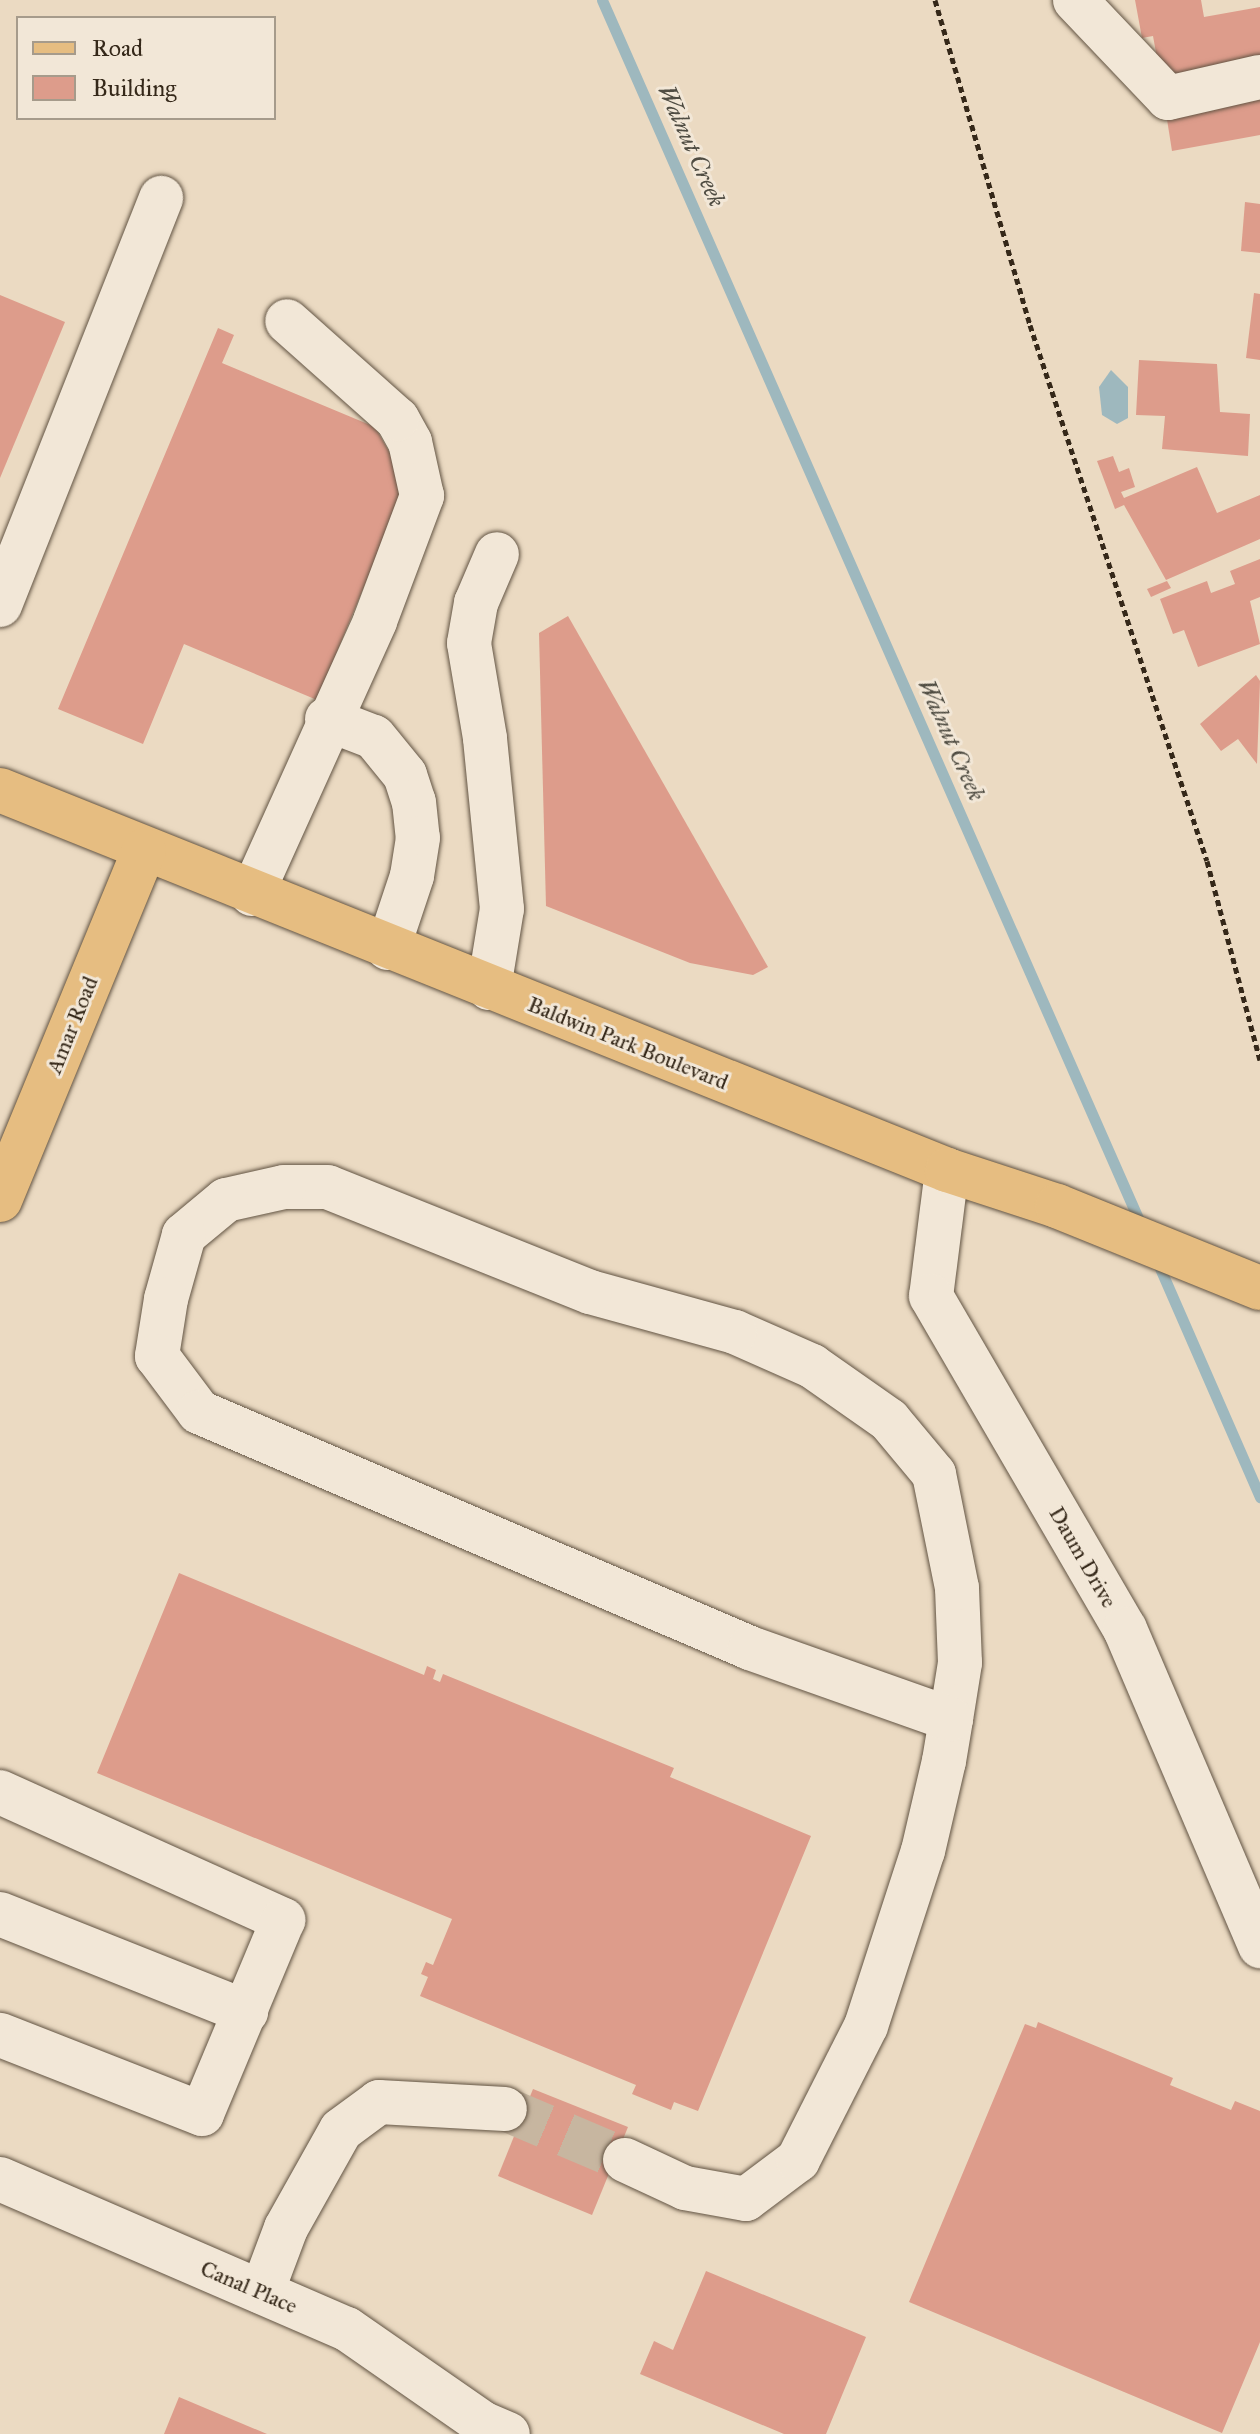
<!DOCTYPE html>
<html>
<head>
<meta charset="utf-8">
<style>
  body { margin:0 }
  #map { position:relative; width:1260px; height:2434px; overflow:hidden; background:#ebdac2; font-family:"IM FELL Great Primer",serif }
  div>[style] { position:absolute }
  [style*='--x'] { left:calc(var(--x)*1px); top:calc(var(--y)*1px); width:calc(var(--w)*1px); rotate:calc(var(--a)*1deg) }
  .water>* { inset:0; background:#9eb8be }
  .stream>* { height:11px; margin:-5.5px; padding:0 5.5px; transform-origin:5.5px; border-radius:5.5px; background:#9eb8be }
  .building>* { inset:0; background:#dd9c8b }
  .minor-tunnel>* { height:44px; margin-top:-22px; transform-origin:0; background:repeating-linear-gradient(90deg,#c7b6a0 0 44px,transparent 0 66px) }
  .path>* { height:5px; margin-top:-2.5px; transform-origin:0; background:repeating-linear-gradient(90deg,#352819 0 6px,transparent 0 10px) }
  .roads { filter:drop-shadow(0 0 2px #625443) drop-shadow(0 0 2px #625443) }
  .minor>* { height:44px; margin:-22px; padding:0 22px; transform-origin:22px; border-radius:22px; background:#f2e7d7 }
  .major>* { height:44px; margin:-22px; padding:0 22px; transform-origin:22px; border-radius:22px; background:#e6bd81 }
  span { translate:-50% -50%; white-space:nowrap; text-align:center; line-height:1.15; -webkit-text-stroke:6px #f2e7d7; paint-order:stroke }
  .street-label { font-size:22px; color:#352819 }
  .water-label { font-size:24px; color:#4f4c42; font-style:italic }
  .legend { position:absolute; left:16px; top:16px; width:260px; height:104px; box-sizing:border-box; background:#f2e7d7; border:2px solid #a69b8b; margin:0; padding:10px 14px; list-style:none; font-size:24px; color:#352819 }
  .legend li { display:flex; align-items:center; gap:16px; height:40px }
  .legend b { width:40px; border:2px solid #a69b8b }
</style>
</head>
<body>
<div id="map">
  <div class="water">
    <div style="clip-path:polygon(1111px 370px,1128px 387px,1128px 418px,1117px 424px,1102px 415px,1099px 387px)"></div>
  </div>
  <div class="stream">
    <div style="--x:602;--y:0;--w:1338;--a:66.25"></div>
    <div style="--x:1156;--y:1259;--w:260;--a:66.4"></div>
  </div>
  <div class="building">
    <div style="clip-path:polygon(1135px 0,1201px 0,1204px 17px,1260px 7px,1260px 60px,1167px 76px,1159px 69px,1153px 36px,1142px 38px)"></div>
    <div style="clip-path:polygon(1260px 97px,1260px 135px,1172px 151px,1166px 113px)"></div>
    <div style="clip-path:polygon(1245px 202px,1260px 204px,1260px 253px,1241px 251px)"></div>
    <div style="clip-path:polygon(1254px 293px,1260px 294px,1260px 360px,1246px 358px)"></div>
    <div style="clip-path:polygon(0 295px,65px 322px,0 478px)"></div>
    <div style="clip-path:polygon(218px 328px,234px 335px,222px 363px,375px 427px,407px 483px,317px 700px,184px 644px,143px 744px,58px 709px)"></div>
    <div style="clip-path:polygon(1139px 360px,1217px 364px,1220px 412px,1250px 414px,1248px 456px,1162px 449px,1165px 416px,1136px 415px)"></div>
    <div style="clip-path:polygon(1113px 456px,1119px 472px,1129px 468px,1135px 487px,1121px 492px,1124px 498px,1197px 467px,1217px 513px,1260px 495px,1260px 539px,1166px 580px,1124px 505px,1115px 509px,1097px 461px)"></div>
    <div style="clip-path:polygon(1260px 559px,1260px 597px,1250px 601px,1260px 644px,1198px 667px,1184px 630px,1173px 634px,1160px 599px,1207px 581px,1211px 593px,1235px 584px,1230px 571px)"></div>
    <div style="clip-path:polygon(1167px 581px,1171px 588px,1151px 597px,1147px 589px)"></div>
    <div style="clip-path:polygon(568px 616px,768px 967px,753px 975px,690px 963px,546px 906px,539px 633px)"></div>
    <div style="clip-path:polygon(1256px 675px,1260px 681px,1257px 764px,1238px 739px,1221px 751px,1200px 724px)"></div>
    <div style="clip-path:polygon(179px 1573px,424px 1675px,427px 1666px,436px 1670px,433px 1679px,440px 1682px,443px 1674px,674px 1768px,670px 1777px,811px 1836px,698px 2111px,674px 2102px,671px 2110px,632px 2094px,636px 2085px,420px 1996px,428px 1977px,421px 1974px,426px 1962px,433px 1965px,452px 1919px,97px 1773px)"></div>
    <div style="clip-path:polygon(1038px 2022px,1173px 2078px,1170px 2085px,1231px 2110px,1235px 2101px,1260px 2111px,1260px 2342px,1222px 2433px,909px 2302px,1025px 2024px,1036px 2028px)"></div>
    <div style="clip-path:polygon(533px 2089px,628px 2127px,592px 2215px,498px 2176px)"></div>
    <div style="clip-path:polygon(706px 2271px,866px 2337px,826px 2434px,784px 2434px,640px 2374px,654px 2341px,673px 2350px)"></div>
    <div style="clip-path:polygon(179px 2397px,267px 2434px,164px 2434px)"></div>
  </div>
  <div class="minor-tunnel">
    <div style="--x:505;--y:2109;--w:130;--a:23"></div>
  </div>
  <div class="path">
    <div style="--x:935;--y:0;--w:339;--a:73.7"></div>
    <div style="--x:1030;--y:325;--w:564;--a:71.73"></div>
    <div style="--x:1207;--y:861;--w:206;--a:75.1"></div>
  </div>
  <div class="roads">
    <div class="minor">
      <div style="--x:1075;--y:0;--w:135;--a:46.5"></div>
      <div style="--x:1168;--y:98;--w:94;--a:-12.9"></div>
      <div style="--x:0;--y:605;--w:438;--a:-68.4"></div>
      <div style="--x:327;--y:719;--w:50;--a:21"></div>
      <div style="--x:374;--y:737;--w:49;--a:50.8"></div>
      <div style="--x:405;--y:775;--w:28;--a:72"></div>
      <div style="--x:414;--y:802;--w:36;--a:84"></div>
      <div style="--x:418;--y:838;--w:38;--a:99"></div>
      <div style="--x:412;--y:876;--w:76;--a:108.4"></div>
      <div style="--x:252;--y:894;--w:299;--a:-65.7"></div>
      <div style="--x:375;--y:621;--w:134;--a:-69.4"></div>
      <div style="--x:422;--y:496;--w:55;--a:-102.5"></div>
      <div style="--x:410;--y:442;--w:26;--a:-119"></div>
      <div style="--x:397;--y:419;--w:147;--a:-138.3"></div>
      <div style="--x:489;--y:988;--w:80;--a:-80.7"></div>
      <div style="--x:502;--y:909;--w:172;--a:-95.7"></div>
      <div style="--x:485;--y:738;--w:96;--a:-99.6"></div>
      <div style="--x:469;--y:643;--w:41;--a:-80.1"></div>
      <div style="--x:476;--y:603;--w:53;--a:-66.8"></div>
      <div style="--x:947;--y:1170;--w:127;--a:97.2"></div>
      <div style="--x:931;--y:1296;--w:385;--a:59.8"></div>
      <div style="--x:1125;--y:1629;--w:345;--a:66.9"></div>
      <div style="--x:0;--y:1792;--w:311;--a:24.3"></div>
      <div style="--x:283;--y:1920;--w:210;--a:112.7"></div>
      <div style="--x:202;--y:2114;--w:217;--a:-158.6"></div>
      <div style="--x:0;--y:1914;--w:265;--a:21.7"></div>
      <div style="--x:625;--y:2160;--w:66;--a:25"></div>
      <div style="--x:685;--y:2188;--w:62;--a:10.2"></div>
      <div style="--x:746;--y:2199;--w:65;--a:-36.9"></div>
      <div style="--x:798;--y:2160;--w:150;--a:-63.1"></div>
      <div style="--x:866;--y:2026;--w:184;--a:-72"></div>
      <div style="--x:923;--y:1851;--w:92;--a:-76.9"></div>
      <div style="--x:944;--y:1761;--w:43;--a:-80.5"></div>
      <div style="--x:951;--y:1719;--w:57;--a:-80.9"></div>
      <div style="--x:960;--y:1663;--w:75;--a:-92.3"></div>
      <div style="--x:957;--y:1588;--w:116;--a:-101.4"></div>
      <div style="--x:934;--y:1474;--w:70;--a:-129.8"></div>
      <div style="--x:889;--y:1420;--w:94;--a:-145"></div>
      <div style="--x:812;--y:1366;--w:84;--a:-156.2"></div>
      <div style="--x:735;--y:1332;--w:150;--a:-164.6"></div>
      <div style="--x:590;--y:1292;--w:282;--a:-158.2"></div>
      <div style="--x:328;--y:1187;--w:44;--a:180"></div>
      <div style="--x:284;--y:1187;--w:59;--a:167.4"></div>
      <div style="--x:226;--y:1200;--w:55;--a:140.2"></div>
      <div style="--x:184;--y:1235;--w:66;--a:105.7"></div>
      <div style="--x:166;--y:1299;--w:58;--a:99"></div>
      <div style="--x:157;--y:1356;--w:70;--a:53.1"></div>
      <div style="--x:199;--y:1412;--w:599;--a:23.19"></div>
      <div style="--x:750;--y:1648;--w:213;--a:19.5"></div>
      <div style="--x:0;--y:2179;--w:378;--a:23.4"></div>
      <div style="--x:347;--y:2329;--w:165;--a:34.8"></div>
      <div style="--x:482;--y:2423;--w:28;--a:23"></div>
      <div style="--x:262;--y:2292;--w:68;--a:-69.4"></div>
      <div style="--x:286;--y:2228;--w:112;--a:-60.7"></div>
      <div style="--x:341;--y:2130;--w:47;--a:-36.4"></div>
      <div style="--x:379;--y:2102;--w:126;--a:3.2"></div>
    </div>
    <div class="major">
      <div style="--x:0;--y:790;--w:1020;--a:21.86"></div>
      <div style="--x:947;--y:1170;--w:116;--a:18.1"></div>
      <div style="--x:1057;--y:1206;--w:219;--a:22"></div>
      <div style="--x:0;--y:1200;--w:378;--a:-67.6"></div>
    </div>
  </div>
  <div class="street-label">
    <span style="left:72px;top:1025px;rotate:-68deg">Amar Road</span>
    <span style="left:628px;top:1043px;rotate:22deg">Baldwin Park Boulevard</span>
    <span style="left:1083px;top:1557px;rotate:60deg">Daum Drive</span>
    <span style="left:249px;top:2287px;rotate:23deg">Canal Place</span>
  </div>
  <div class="water-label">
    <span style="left:691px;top:146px;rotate:66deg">Walnut Creek</span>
    <span style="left:951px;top:740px;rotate:66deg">Walnut Creek</span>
  </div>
  <ul class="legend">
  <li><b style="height:10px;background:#e6bd81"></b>Road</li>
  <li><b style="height:22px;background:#dd9c8b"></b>Building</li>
  </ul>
</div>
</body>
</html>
